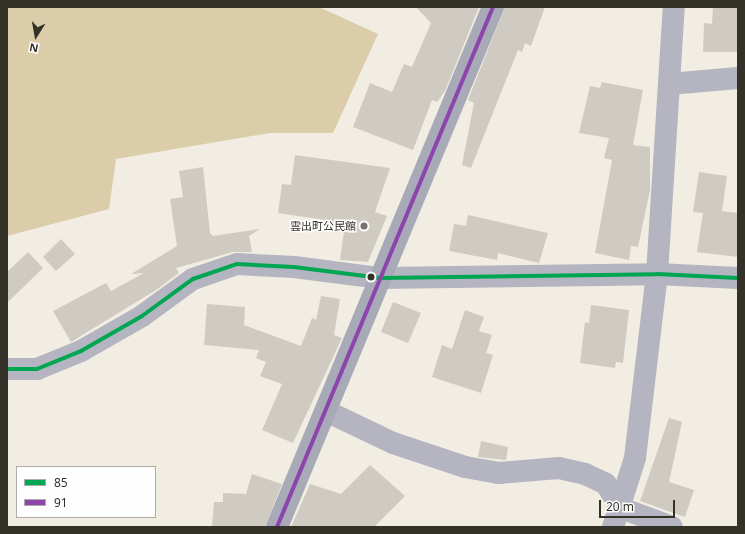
<!DOCTYPE html>
<html>
<head>
<meta charset="utf-8">
<style>
  body { margin:0 }
  #map { position:relative; width:745px; height:534px; overflow:hidden; background:#f2ede2; font-family:"Noto Sans","Noto Sans JP",sans-serif }
  div>[style] { position:absolute }
  [style*='--x'] { left:calc(var(--x)*1px); top:calc(var(--y)*1px); width:calc(var(--w)*1px); rotate:calc(var(--a)*1deg) }
  .forest>* { inset:0; background:#dbcda9 }
  .building>* { inset:0; background:#cfcac2 }
  .street>* { height:22px; margin:-11px; padding:0 11px; transform-origin:11px; border-radius:11px; background:#b4b5c0 }
  .secondary>* { height:22px; margin:-11px; padding:0 11px; transform-origin:11px; border-radius:11px; background:#a9aab7 }
  .bus-1>* { height:4px; margin:-2px; padding:0 2px; transform-origin:2px; border-radius:2px; background:#00a651 }
  .bus-2>* { height:4px; margin:-2px; padding:0 2px; transform-origin:2px; border-radius:2px; background:#8e44ad }
  .dots>* { width:11px; height:11px; translate:-50% -50%; box-sizing:border-box; border:2px solid #fefefe; border-radius:50% }
  span { translate:-50% -50%; white-space:nowrap; text-align:center; line-height:1.15; -webkit-text-stroke:3px #fefefe; paint-order:stroke }
  .poi-label { font-size:11px; color:#343129 }
  .right { translate:-100% -50%; text-align:right }
  .frame { position:absolute; inset:0; border:8px solid #343129; pointer-events:none }
  .legend { position:absolute; left:16px; top:466px; width:140px; height:52px; box-sizing:border-box; background:#fefefe; border:1px solid #adaca9; margin:0; padding:5px 7px; list-style:none; font-size:12px; color:#343129 }
  .legend li { display:flex; align-items:center; gap:8px; height:20px }
  .legend b { width:20px; border:1px solid #adaca9 }
  .north { position:absolute; left:16px; top:16px; width:40px; height:40px; -webkit-text-stroke:3px #fefefe; paint-order:stroke; rotate:191deg; font-size:11px; font-weight:700; line-height:16px; text-align:center; color:#343129 }
  .north::after { content:''; display:block; margin:auto; width:14px; height:18px; background:#343129; clip-path:polygon(50% 0,100% 100%,50% 72%,0 100%) }
  .scale { position:absolute; left:599px; top:500px; width:76px; height:18px; box-sizing:border-box; border:2px solid #343129; border-top:0; padding-left:5px; font-size:12px; line-height:14px; white-space:nowrap; color:#343129; -webkit-text-stroke:3px #fefefe; paint-order:stroke }
</style>
</head>
<body>
<div id="map">
  <div class="forest">
    <div style="clip-path:polygon(7px 7px,319px 7px,378px 34px,333px 133px,270px 133px,116px 159px,109px 209px,7px 236px)"></div>
  </div>
  <div class="building">
    <div style="clip-path:polygon(416px 7px,479px 7px,445px 91px,437px 102px,432px 100px,413px 150px,353px 127px,370px 83px,392px 92px,404px 64px,412px 67px,431px 23px)"></div>
    <div style="clip-path:polygon(505px 7px,545px 7px,531px 46px,525px 43px,522px 52px,518px 50px,471px 168px,462px 165px,474px 103px,468px 100px)"></div>
    <div style="clip-path:polygon(713px 7px,738px 7px,738px 52px,703px 52px,704px 23px,712px 24px)"></div>
    <div style="clip-path:polygon(602px 82px,643px 90px,633px 145px,650px 147px,650px 190px,638px 247px,631px 246px,629px 260px,595px 253px,612px 160px,604px 158px,609px 138px,579px 133px,590px 86px,600px 88px)"></div>
    <div style="clip-path:polygon(295px 155px,390px 168px,375px 212px,387px 216px,368px 262px,340px 260px,345px 223px,278px 213px,282px 184px,291px 185px)"></div>
    <div style="clip-path:polygon(203px 167px,210px 233px,213px 236px,260px 229px,249px 236px,252px 252px,233px 252px,176px 268px,179px 273px,156px 290px,71px 342px,53px 311px,106px 283px,111px 291px,144px 273px,131px 274px,177px 246px,170px 199px,183px 197px,179px 171px)"></div>
    <div style="clip-path:polygon(699px 172px,727px 176px,722px 211px,738px 213px,738px 257px,697px 252px,703px 213px,693px 212px)"></div>
    <div style="clip-path:polygon(468px 215px,548px 233px,539px 263px,498px 253px,497px 260px,449px 251px,454px 224px,466px 226px)"></div>
    <div style="clip-path:polygon(61px 239px,75px 254px,56px 271px,43px 257px)"></div>
    <div style="clip-path:polygon(28px 252px,43px 268px,7px 303px,7px 272px)"></div>
    <div style="clip-path:polygon(321px 296px,340px 299px,334px 335px,342px 338px,293px 443px,262px 430px,282px 384px,260px 376px,266px 362px,256px 358px,259px 350px,204px 345px,207px 304px,245px 307px,244px 325px,301px 346px,312px 318px,316px 320px)"></div>
    <div style="clip-path:polygon(393px 302px,421px 313px,408px 343px,381px 332px)"></div>
    <div style="clip-path:polygon(591px 305px,629px 310px,623px 363px,616px 362px,615px 368px,580px 363px,585px 322px,589px 323px)"></div>
    <div style="clip-path:polygon(465px 310px,484px 317px,479px 331px,492px 335px,486px 353px,493px 355px,481px 393px,432px 377px,442px 345px,452px 349px)"></div>
    <div style="clip-path:polygon(669px 418px,682px 422px,669px 482px,694px 490px,685px 517px,640px 501px)"></div>
    <div style="clip-path:polygon(481px 441px,508px 447px,506px 460px,478px 457px)"></div>
    <div style="clip-path:polygon(370px 465px,405px 496px,374px 527px,291px 527px,310px 484px,341px 494px)"></div>
    <div style="clip-path:polygon(252px 474px,282px 484px,265px 527px,212px 527px,214px 502px,223px 502px,223px 493px,246px 494px)"></div>
  </div>
  <div class="street">
    <div style="--x:669;--y:84;--w:69;--a:-5"></div>
    <div style="--x:7;--y:369;--w:30;--a:0"></div>
    <div style="--x:37;--y:369;--w:48;--a:-22.2"></div>
    <div style="--x:81;--y:351;--w:70;--a:-29.8"></div>
    <div style="--x:142;--y:316;--w:63;--a:-36"></div>
    <div style="--x:193;--y:279;--w:46;--a:-18.8"></div>
    <div style="--x:237;--y:264;--w:57;--a:3"></div>
    <div style="--x:294;--y:267;--w:87;--a:7.3"></div>
    <div style="--x:380;--y:278;--w:277;--a:-0.8"></div>
    <div style="--x:657;--y:274;--w:81;--a:2.8"></div>
    <div style="--x:326;--y:411;--w:74;--a:25.5"></div>
    <div style="--x:393;--y:443;--w:76;--a:18.4"></div>
    <div style="--x:465;--y:467;--w:35;--a:10"></div>
    <div style="--x:499;--y:473;--w:60;--a:-4.8"></div>
    <div style="--x:559;--y:468;--w:27;--a:13"></div>
    <div style="--x:585;--y:474;--w:23;--a:25"></div>
    <div style="--x:606;--y:484;--w:28;--a:58"></div>
    <div style="--x:621;--y:508;--w:54;--a:20.4"></div>
    <div style="--x:613;--y:527;--w:72;--a:-72.3"></div>
    <div style="--x:635;--y:458;--w:185;--a:-83.2"></div>
    <div style="--x:657;--y:274;--w:268;--a:-86.4"></div>
  </div>
  <div class="secondary">
    <div style="--x:277;--y:527;--w:563;--a:-67.44"></div>
  </div>
  <div class="bus-1">
    <div style="--x:7;--y:369;--w:30;--a:0"></div>
    <div style="--x:37;--y:369;--w:48;--a:-22.2"></div>
    <div style="--x:81;--y:351;--w:70;--a:-29.8"></div>
    <div style="--x:142;--y:316;--w:63;--a:-36"></div>
    <div style="--x:193;--y:279;--w:46;--a:-18.8"></div>
    <div style="--x:237;--y:264;--w:57;--a:3"></div>
    <div style="--x:294;--y:267;--w:87;--a:7.3"></div>
    <div style="--x:380;--y:278;--w:277;--a:-0.8"></div>
    <div style="--x:657;--y:274;--w:81;--a:2.8"></div>
  </div>
  <div class="bus-2">
    <div style="--x:277;--y:527;--w:563;--a:-67.44"></div>
  </div>
  <div class="dots">
    <div style="left:364px;top:226px;background:#76736a"></div>
    <div style="left:371px;top:277px;background:#343129"></div>
  </div>
  <div class="poi-label">
    <span class="right" style="left:356px;top:226px">雲出町公民館</span>
  </div>
  <div class="frame"></div>
  <ul class="legend">
  <li><b style="height:5px;background:#00a651"></b>85</li>
  <li><b style="height:5px;background:#8e44ad"></b>91</li>
  </ul>
  <div class="north">N</div>
  <div class="scale">20 m</div>
</div>
</body>
</html>
